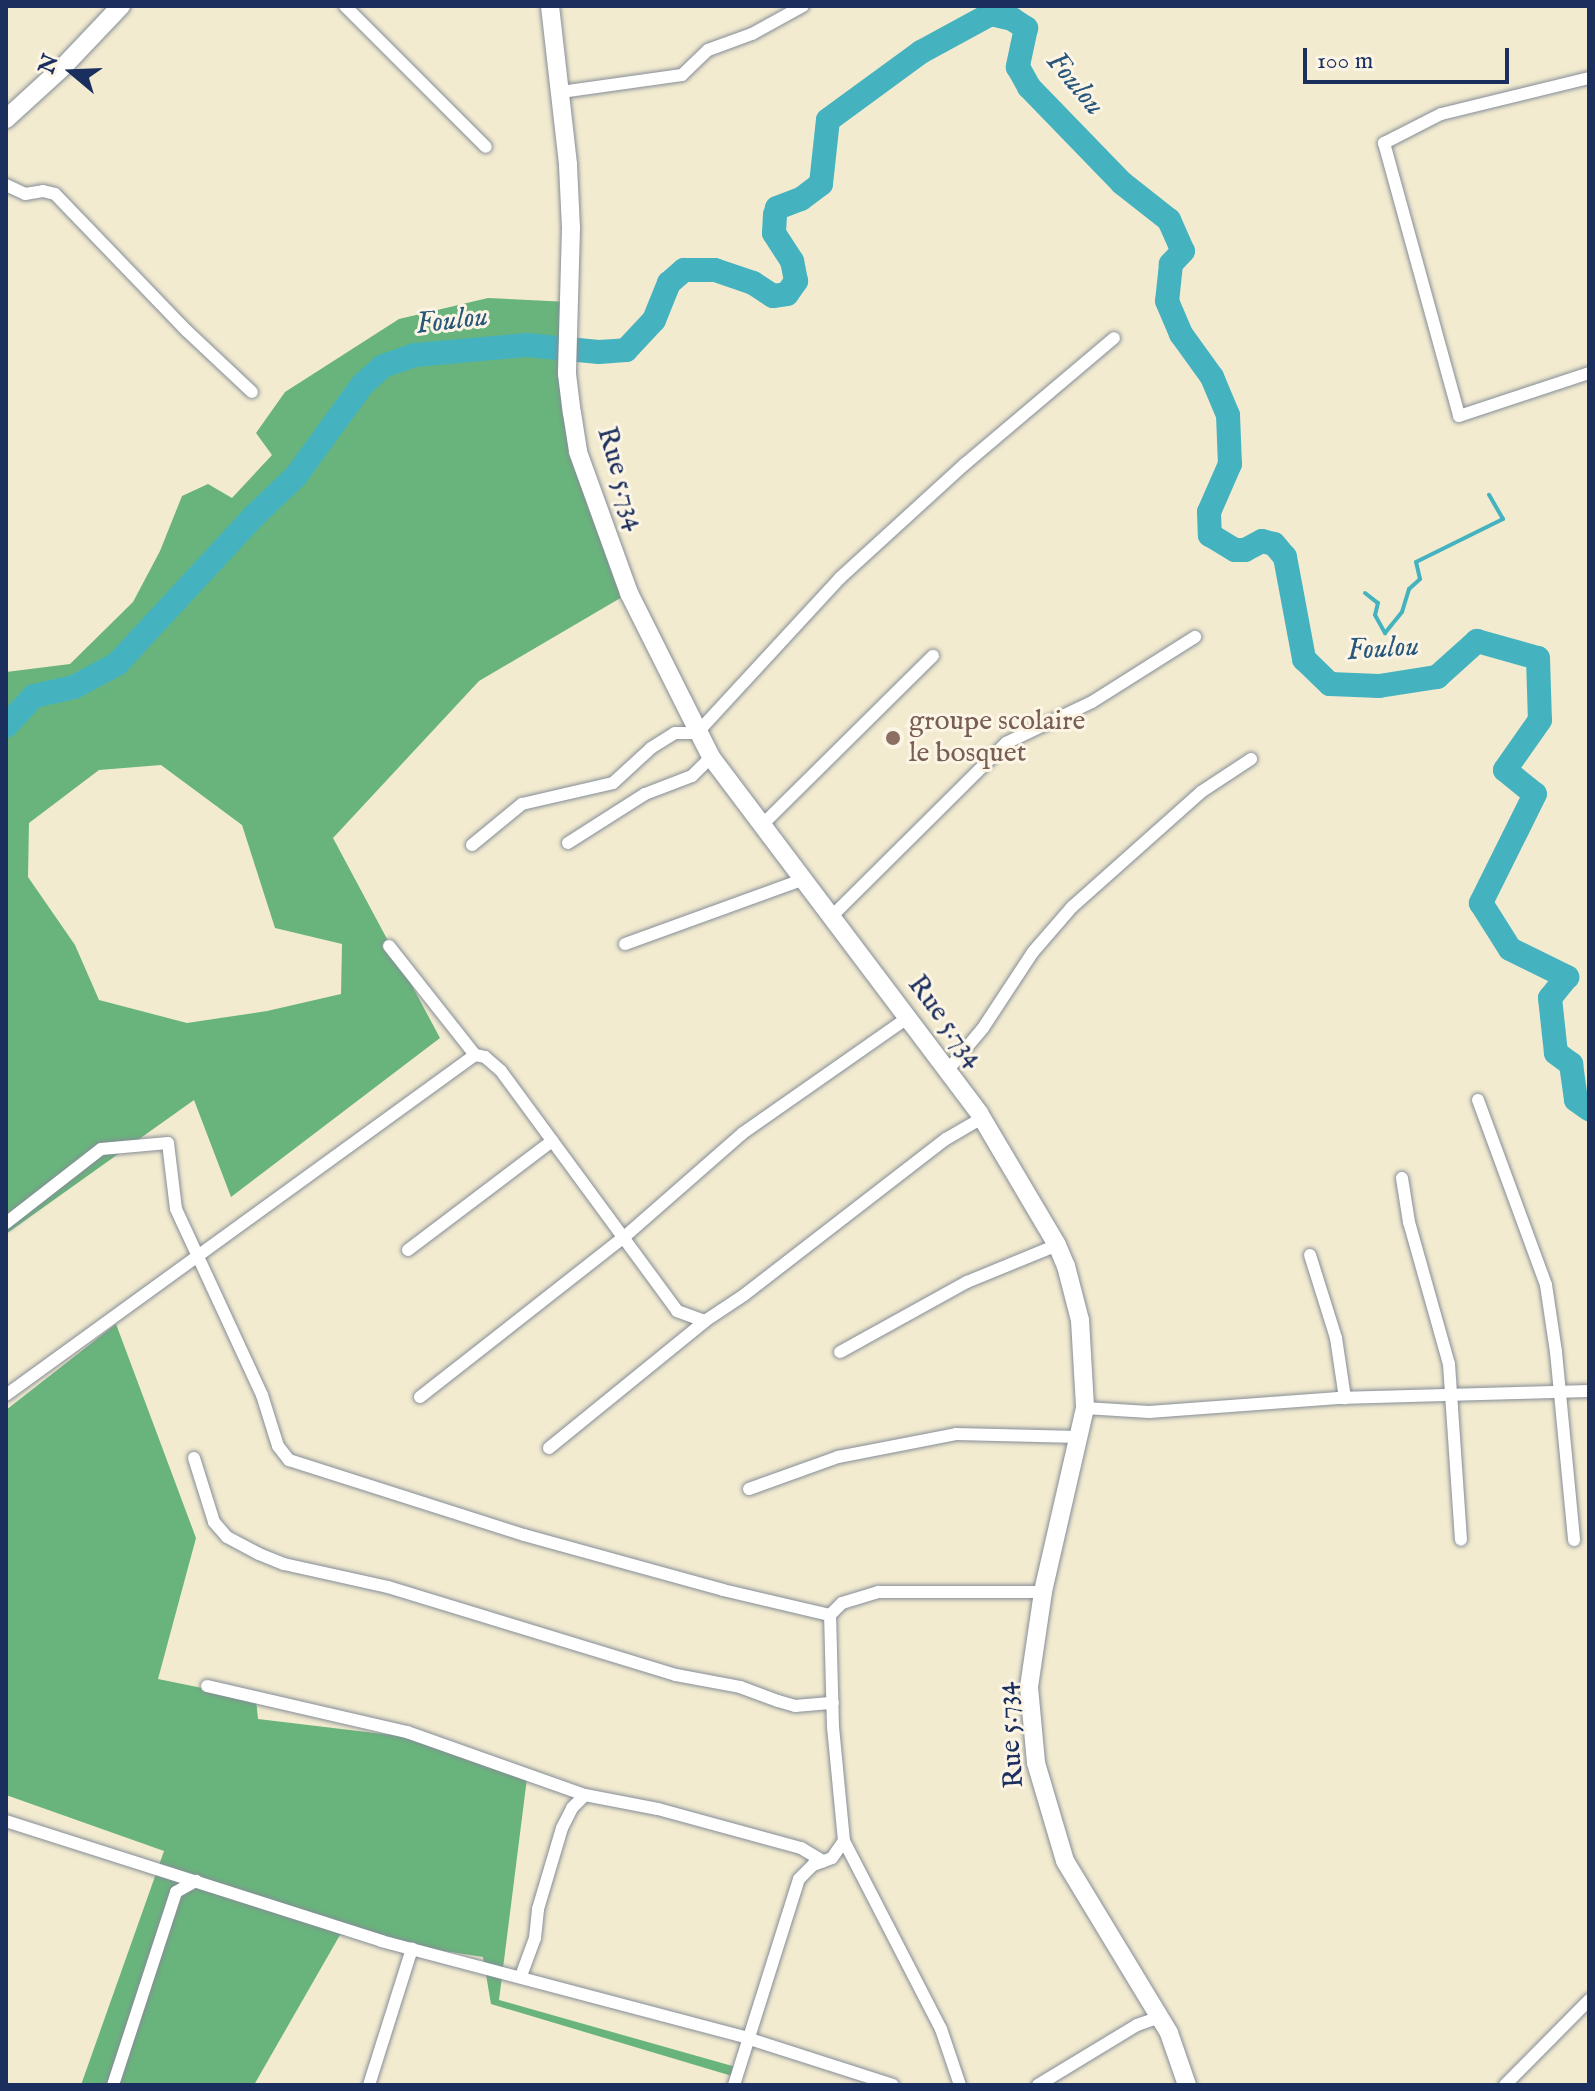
<!DOCTYPE html>
<html>
<head>
<meta charset="utf-8">
<style>
  body { margin:0 }
  #map { position:relative; width:1595px; height:2091px; overflow:hidden; background:#f2ebd0; font-family:"IM FELL English",serif }
  div>[style] { position:absolute }
  [style*='--x'] { left:calc(var(--x)*1px); top:calc(var(--y)*1px); width:calc(var(--w)*1px); rotate:calc(var(--a)*1deg) }
  .forest>* { inset:0; background:#69b47c }
  .stream>* { height:4px; margin:-2px; padding:0 2px; transform-origin:2px; border-radius:2px; background:#45b3bf }
  .river>* { height:24px; margin:-12px; padding:0 12px; transform-origin:12px; border-radius:12px; background:#45b3bf }
  .roads { filter:drop-shadow(0 0 2px #868d97) drop-shadow(0 0 2px #868d97) }
  .street>* { height:12px; margin:-6px; padding:0 6px; transform-origin:6px; border-radius:6px; background:#fff }
  .secondary>* { height:18px; margin:-9px; padding:0 9px; transform-origin:9px; border-radius:9px; background:#fff }
  .dots>* { width:22px; height:22px; translate:-50% -50%; box-sizing:border-box; border:4px solid #fcf5e5; border-radius:50% }
  span { translate:-50% -50%; white-space:nowrap; text-align:center; line-height:1.15; -webkit-text-stroke:6px #fcf5e5; paint-order:stroke }
  .street-label { font-size:28px; color:#1b2f5e }
  .education-label { font-size:28px; color:#785e54 }
  .left { translate:0 -50%; text-align:left }
  .water-label { font-size:30px; color:#28577b; font-style:italic }
  .frame { position:absolute; inset:0; border:8px solid #1b2f5e; pointer-events:none }
  .north { position:absolute; left:32px; top:32px; width:80px; height:80px; -webkit-text-stroke:6px #fcf5e5; paint-order:stroke; rotate:289deg; font-size:22px; font-weight:700; line-height:32px; text-align:center; color:#1b2f5e }
  .north::after { content:''; display:block; margin:auto; width:28px; height:36px; background:#1b2f5e; clip-path:polygon(50% 0,100% 100%,50% 72%,0 100%) }
  .scale { position:absolute; left:1303px; top:48px; width:206px; height:36px; box-sizing:border-box; border:4px solid #1b2f5e; border-top:0; padding-left:10px; font-size:24px; line-height:28px; white-space:nowrap; color:#1b2f5e; -webkit-text-stroke:6px #fcf5e5; paint-order:stroke }
</style>
</head>
<body>
<div id="map">
  <div class="forest">
    <div style="clip-path:polygon(evenodd,488px 298px,569px 302px,572px 413px,629px 593px,479px 681px,333px 838px,440px 1038px,231px 1197px,194px 1100px,6px 1234px,6px 672px,70px 664px,133px 602px,160px 551px,182px 496px,208px 484px,232px 498px,272px 455px,256px 433px,285px 392px,399px 319px,488px 298px,161px 765px,242px 825px,275px 928px,342px 944px,341px 994px,267px 1011px,187px 1023px,99px 1000px,75px 945px,28px 877px,29px 823px,99px 770px,161px 765px)"></div>
    <div style="clip-path:polygon(116px 1324px,196px 1538px,158px 1679px,256px 1699px,258px 1719px,425px 1739px,527px 1778px,499px 2000px,743px 2069px,732px 2076px,491px 2004px,483px 1957px,340px 1935px,254px 2085px,81px 2085px,164px 1851px,6px 1795px,6px 1410px)"></div>
  </div>
  <div class="stream">
    <div style="--x:1365;--y:593;--w:16;--a:38"></div>
    <div style="--x:1378;--y:603;--w:12;--a:104"></div>
    <div style="--x:1375;--y:615;--w:21;--a:61"></div>
    <div style="--x:1385;--y:633;--w:27;--a:-51"></div>
    <div style="--x:1402;--y:612;--w:24;--a:-73"></div>
    <div style="--x:1409;--y:589;--w:15;--a:-42"></div>
    <div style="--x:1420;--y:579;--w:17;--a:-103"></div>
    <div style="--x:1416;--y:562;--w:97;--a:-26.3"></div>
    <div style="--x:1503;--y:519;--w:28;--a:-120"></div>
  </div>
  <div class="river">
    <div style="--x:6;--y:726;--w:41;--a:-47"></div>
    <div style="--x:34;--y:696;--w:41;--a:-12.7"></div>
    <div style="--x:74;--y:687;--w:49;--a:-28.1"></div>
    <div style="--x:117;--y:664;--w:202;--a:-47.2"></div>
    <div style="--x:254;--y:516;--w:58;--a:-43.6"></div>
    <div style="--x:296;--y:476;--w:112;--a:-54"></div>
    <div style="--x:362;--y:385;--w:28;--a:-42"></div>
    <div style="--x:383;--y:366;--w:34;--a:-19"></div>
    <div style="--x:415;--y:355;--w:112;--a:-5.1"></div>
    <div style="--x:527;--y:345;--w:72;--a:5.6"></div>
    <div style="--x:599;--y:352;--w:27;--a:-4"></div>
    <div style="--x:626;--y:350;--w:41;--a:-47"></div>
    <div style="--x:654;--y:320;--w:40;--a:-68"></div>
    <div style="--x:669;--y:283;--w:20;--a:-41"></div>
    <div style="--x:684;--y:270;--w:31;--a:0"></div>
    <div style="--x:715;--y:270;--w:40;--a:18.9"></div>
    <div style="--x:753;--y:283;--w:24;--a:33"></div>
    <div style="--x:773;--y:296;--w:14;--a:-8"></div>
    <div style="--x:787;--y:294;--w:16;--a:-55"></div>
    <div style="--x:796;--y:281;--w:20;--a:-101"></div>
    <div style="--x:792;--y:261;--w:33;--a:-123"></div>
    <div style="--x:774;--y:233;--w:18;--a:-87"></div>
    <div style="--x:775;--y:215;--w:7;--a:-74"></div>
    <div style="--x:777;--y:208;--w:26;--a:-21"></div>
    <div style="--x:801;--y:199;--w:25;--a:-37"></div>
    <div style="--x:821;--y:184;--w:64;--a:-83.8"></div>
    <div style="--x:828;--y:120;--w:115;--a:-36.2"></div>
    <div style="--x:921;--y:52;--w:80;--a:-28.5"></div>
    <div style="--x:991;--y:14;--w:22;--a:13"></div>
    <div style="--x:1012;--y:19;--w:17;--a:33"></div>
    <div style="--x:1026;--y:28;--w:40;--a:102"></div>
    <div style="--x:1018;--y:67;--w:23;--a:61"></div>
    <div style="--x:1029;--y:87;--w:134;--a:45.9"></div>
    <div style="--x:1122;--y:183;--w:60;--a:38.2"></div>
    <div style="--x:1169;--y:220;--w:34;--a:66"></div>
    <div style="--x:1183;--y:251;--w:18;--a:133"></div>
    <div style="--x:1171;--y:264;--w:37;--a:96"></div>
    <div style="--x:1167;--y:301;--w:36;--a:67"></div>
    <div style="--x:1181;--y:334;--w:53;--a:54.2"></div>
    <div style="--x:1212;--y:377;--w:41;--a:67.2"></div>
    <div style="--x:1228;--y:415;--w:49;--a:87.7"></div>
    <div style="--x:1230;--y:464;--w:52;--a:113.6"></div>
    <div style="--x:1209;--y:512;--w:23;--a:88"></div>
    <div style="--x:1210;--y:535;--w:29;--a:31"></div>
    <div style="--x:1235;--y:550;--w:10;--a:0"></div>
    <div style="--x:1245;--y:550;--w:19;--a:-28"></div>
    <div style="--x:1262;--y:541;--w:12;--a:14"></div>
    <div style="--x:1274;--y:544;--w:17;--a:50"></div>
    <div style="--x:1285;--y:557;--w:104;--a:79.4"></div>
    <div style="--x:1304;--y:659;--w:36;--a:44"></div>
    <div style="--x:1330;--y:684;--w:49;--a:2.3"></div>
    <div style="--x:1379;--y:686;--w:59;--a:-8.8"></div>
    <div style="--x:1437;--y:677;--w:54;--a:-42"></div>
    <div style="--x:1477;--y:641;--w:63;--a:15.6"></div>
    <div style="--x:1538;--y:658;--w:62;--a:88.2"></div>
    <div style="--x:1540;--y:720;--w:61;--a:125"></div>
    <div style="--x:1505;--y:770;--w:38;--a:39"></div>
    <div style="--x:1535;--y:794;--w:122;--a:116.4"></div>
    <div style="--x:1481;--y:903;--w:54;--a:57.8"></div>
    <div style="--x:1510;--y:949;--w:64;--a:26.2"></div>
    <div style="--x:1567;--y:977;--w:27;--a:129"></div>
    <div style="--x:1550;--y:998;--w:55;--a:83.8"></div>
    <div style="--x:1556;--y:1053;--w:19;--a:36"></div>
    <div style="--x:1571;--y:1064;--w:36;--a:82"></div>
    <div style="--x:1576;--y:1100;--w:16;--a:35"></div>
  </div>
  <div class="roads">
    <div class="street">
      <div style="--x:345;--y:6;--w:199;--a:45"></div>
      <div style="--x:1589;--y:78;--w:152;--a:166.3"></div>
      <div style="--x:1441;--y:114;--w:64;--a:153"></div>
      <div style="--x:1384;--y:143;--w:283;--a:74.6"></div>
      <div style="--x:1459;--y:416;--w:137;--a:-18.3"></div>
      <div style="--x:561;--y:92;--w:122;--a:-8"></div>
      <div style="--x:682;--y:75;--w:36;--a:-44"></div>
      <div style="--x:708;--y:50;--w:47;--a:-20"></div>
      <div style="--x:752;--y:34;--w:58;--a:-28.8"></div>
      <div style="--x:6;--y:185;--w:21;--a:25"></div>
      <div style="--x:25;--y:194;--w:18;--a:-9"></div>
      <div style="--x:43;--y:191;--w:12;--a:14"></div>
      <div style="--x:55;--y:194;--w:190;--a:46.1"></div>
      <div style="--x:187;--y:331;--w:89;--a:43.2"></div>
      <div style="--x:761;--y:826;--w:242;--a:-44.7"></div>
      <div style="--x:568;--y:843;--w:91;--a:-32.5"></div>
      <div style="--x:645;--y:794;--w:50;--a:-21"></div>
      <div style="--x:692;--y:776;--w:27;--a:-45"></div>
      <div style="--x:472;--y:845;--w:65;--a:-39.4"></div>
      <div style="--x:522;--y:804;--w:93;--a:-13"></div>
      <div style="--x:613;--y:783;--w:52;--a:-42.6"></div>
      <div style="--x:651;--y:748;--w:28;--a:-32"></div>
      <div style="--x:675;--y:733;--w:22;--a:0"></div>
      <div style="--x:697;--y:733;--w:211;--a:-47.3"></div>
      <div style="--x:840;--y:578;--w:169;--a:-42.4"></div>
      <div style="--x:965;--y:464;--w:195;--a:-40.2"></div>
      <div style="--x:830;--y:918;--w:248;--a:-44.8"></div>
      <div style="--x:1006;--y:743;--w:95;--a:-25.5"></div>
      <div style="--x:1092;--y:702;--w:122;--a:-32.3"></div>
      <div style="--x:625;--y:944;--w:188;--a:-19.9"></div>
      <div style="--x:389;--y:946;--w:139;--a:51.7"></div>
      <div style="--x:947;--y:1071;--w:56;--a:-50.1"></div>
      <div style="--x:983;--y:1028;--w:91;--a:-56.7"></div>
      <div style="--x:1033;--y:952;--w:60;--a:-49.1"></div>
      <div style="--x:1072;--y:907;--w:173;--a:-41.7"></div>
      <div style="--x:1201;--y:792;--w:60;--a:-33.4"></div>
      <div style="--x:1478;--y:1100;--w:197;--a:69.8"></div>
      <div style="--x:1546;--y:1285;--w:68;--a:81.5"></div>
      <div style="--x:1556;--y:1352;--w:189;--a:84.5"></div>
      <div style="--x:1402;--y:1178;--w:45;--a:81"></div>
      <div style="--x:1409;--y:1222;--w:148;--a:74.3"></div>
      <div style="--x:1449;--y:1364;--w:176;--a:86.1"></div>
      <div style="--x:6;--y:1223;--w:120;--a:-37.9"></div>
      <div style="--x:101;--y:1149;--w:67;--a:-5.1"></div>
      <div style="--x:168;--y:1143;--w:66;--a:83.1"></div>
      <div style="--x:176;--y:1209;--w:205;--a:65.2"></div>
      <div style="--x:262;--y:1395;--w:53;--a:72.6"></div>
      <div style="--x:278;--y:1446;--w:18;--a:52"></div>
      <div style="--x:289;--y:1460;--w:247;--a:17.7"></div>
      <div style="--x:524;--y:1535;--w:206;--a:15.4"></div>
      <div style="--x:723;--y:1590;--w:110;--a:13.2"></div>
      <div style="--x:408;--y:1250;--w:181;--a:-37.1"></div>
      <div style="--x:1310;--y:1255;--w:87;--a:72.6"></div>
      <div style="--x:1336;--y:1338;--w:61;--a:81.5"></div>
      <div style="--x:840;--y:1352;--w:145;--a:-28.9"></div>
      <div style="--x:967;--y:1282;--w:97;--a:-22.3"></div>
      <div style="--x:6;--y:1395;--w:579;--a:-35.94"></div>
      <div style="--x:475;--y:1055;--w:10;--a:11"></div>
      <div style="--x:485;--y:1057;--w:21;--a:41"></div>
      <div style="--x:501;--y:1071;--w:298;--a:53.7"></div>
      <div style="--x:677;--y:1311;--w:30;--a:20"></div>
      <div style="--x:420;--y:1397;--w:258;--a:-38.1"></div>
      <div style="--x:623;--y:1238;--w:159;--a:-41.2"></div>
      <div style="--x:743;--y:1133;--w:200;--a:-35"></div>
      <div style="--x:1085;--y:1408;--w:64;--a:3.6"></div>
      <div style="--x:1149;--y:1412;--w:190;--a:-4.2"></div>
      <div style="--x:1338;--y:1398;--w:251;--a:-1.6"></div>
      <div style="--x:549;--y:1448;--w:201;--a:-39.1"></div>
      <div style="--x:705;--y:1321;--w:47;--a:-33.7"></div>
      <div style="--x:744;--y:1295;--w:255;--a:-37.7"></div>
      <div style="--x:946;--y:1139;--w:42;--a:-30.3"></div>
      <div style="--x:194;--y:1458;--w:67;--a:72.6"></div>
      <div style="--x:214;--y:1522;--w:20;--a:49"></div>
      <div style="--x:227;--y:1537;--w:36;--a:28"></div>
      <div style="--x:259;--y:1554;--w:27;--a:22"></div>
      <div style="--x:284;--y:1564;--w:107;--a:12.5"></div>
      <div style="--x:388;--y:1587;--w:301;--a:17"></div>
      <div style="--x:676;--y:1675;--w:65;--a:10.6"></div>
      <div style="--x:740;--y:1687;--w:40;--a:20.2"></div>
      <div style="--x:778;--y:1701;--w:18;--a:16"></div>
      <div style="--x:795;--y:1706;--w:38;--a:-5"></div>
      <div style="--x:749;--y:1489;--w:95;--a:-19.8"></div>
      <div style="--x:838;--y:1457;--w:120;--a:-11"></div>
      <div style="--x:956;--y:1434;--w:124;--a:1.4"></div>
      <div style="--x:207;--y:1686;--w:205;--a:13"></div>
      <div style="--x:407;--y:1732;--w:189;--a:19.5"></div>
      <div style="--x:585;--y:1795;--w:74;--a:10.9"></div>
      <div style="--x:658;--y:1809;--w:148;--a:15.3"></div>
      <div style="--x:801;--y:1848;--w:26;--a:31"></div>
      <div style="--x:6;--y:1821;--w:394;--a:17.7"></div>
      <div style="--x:381;--y:1941;--w:379;--a:14.8"></div>
      <div style="--x:747;--y:2038;--w:153;--a:17.8"></div>
      <div style="--x:844;--y:1841;--w:212;--a:62.7"></div>
      <div style="--x:941;--y:2029;--w:59;--a:71.3"></div>
      <div style="--x:521;--y:1976;--w:40;--a:-69.8"></div>
      <div style="--x:535;--y:1938;--w:29;--a:-84"></div>
      <div style="--x:538;--y:1909;--w:84;--a:-73.5"></div>
      <div style="--x:562;--y:1828;--w:22;--a:-63"></div>
      <div style="--x:572;--y:1808;--w:18;--a:-45"></div>
      <div style="--x:113;--y:2085;--w:203;--a:-71.9"></div>
      <div style="--x:176;--y:1892;--w:23;--a:-29"></div>
      <div style="--x:369;--y:2085;--w:143;--a:-72.5"></div>
      <div style="--x:734;--y:2085;--w:216;--a:-72.5"></div>
      <div style="--x:799;--y:1879;--w:20;--a:-45"></div>
      <div style="--x:813;--y:1865;--w:20;--a:-20"></div>
      <div style="--x:832;--y:1858;--w:21;--a:-55"></div>
      <div style="--x:844;--y:1841;--w:115;--a:-95.5"></div>
      <div style="--x:833;--y:1727;--w:112;--a:-91.5"></div>
      <div style="--x:830;--y:1615;--w:17;--a:-45"></div>
      <div style="--x:842;--y:1603;--w:38;--a:-17"></div>
      <div style="--x:878;--y:1592;--w:165;--a:0"></div>
      <div style="--x:1038;--y:2085;--w:116;--a:-31.2"></div>
      <div style="--x:1137;--y:2025;--w:24;--a:-19"></div>
      <div style="--x:1505;--y:2085;--w:120;--a:-45.3"></div>
    </div>
    <div class="secondary">
      <div style="--x:550;--y:6;--w:160;--a:83.5"></div>
      <div style="--x:568;--y:165;--w:63;--a:87.3"></div>
      <div style="--x:571;--y:228;--w:146;--a:91.6"></div>
      <div style="--x:567;--y:374;--w:39;--a:83"></div>
      <div style="--x:572;--y:413;--w:39;--a:81"></div>
      <div style="--x:578;--y:452;--w:150;--a:70.1"></div>
      <div style="--x:629;--y:593;--w:183;--a:63.4"></div>
      <div style="--x:711;--y:757;--w:446;--a:53"></div>
      <div style="--x:979;--y:1113;--w:153;--a:59.4"></div>
      <div style="--x:1057;--y:1245;--w:23;--a:67"></div>
      <div style="--x:1066;--y:1266;--w:56;--a:75.5"></div>
      <div style="--x:1080;--y:1320;--w:88;--a:86.7"></div>
      <div style="--x:1085;--y:1408;--w:189;--a:102.9"></div>
      <div style="--x:1043;--y:1592;--w:96;--a:98.4"></div>
      <div style="--x:1029;--y:1687;--w:76;--a:84.7"></div>
      <div style="--x:1036;--y:1763;--w:102;--a:73.5"></div>
      <div style="--x:1065;--y:1861;--w:201;--a:58.8"></div>
      <div style="--x:1169;--y:2033;--w:55;--a:70.9"></div>
      <div style="--x:6;--y:119;--w:79;--a:-42.4"></div>
      <div style="--x:64;--y:66;--w:83;--a:-46.5"></div>
    </div>
  </div>
  <div class="dots">
    <div style="left:893px;top:738px;background:#8d6e63"></div>
  </div>
  <div class="street-label">
    <span style="left:620px;top:479px;rotate:73deg">Rue 5.734</span>
    <span style="left:945px;top:1022px;rotate:53deg">Rue 5.734</span>
    <span style="left:1011px;top:1735px;rotate:-95deg">Rue 5.734</span>
  </div>
  <div class="education-label">
    <span class="left" style="left:909px;top:738px">groupe scolaire<br>le bosquet</span>
  </div>
  <div class="water-label">
    <span style="left:1075px;top:84px;rotate:50deg">Foulou</span>
    <span style="left:452px;top:321px;rotate:-7deg">Foulou</span>
    <span style="left:1383px;top:649px;rotate:-4deg">Foulou</span>
  </div>
  <div class="frame"></div>
  <div class="north">N</div>
  <div class="scale">100 m</div>
</div>
</body>
</html>
